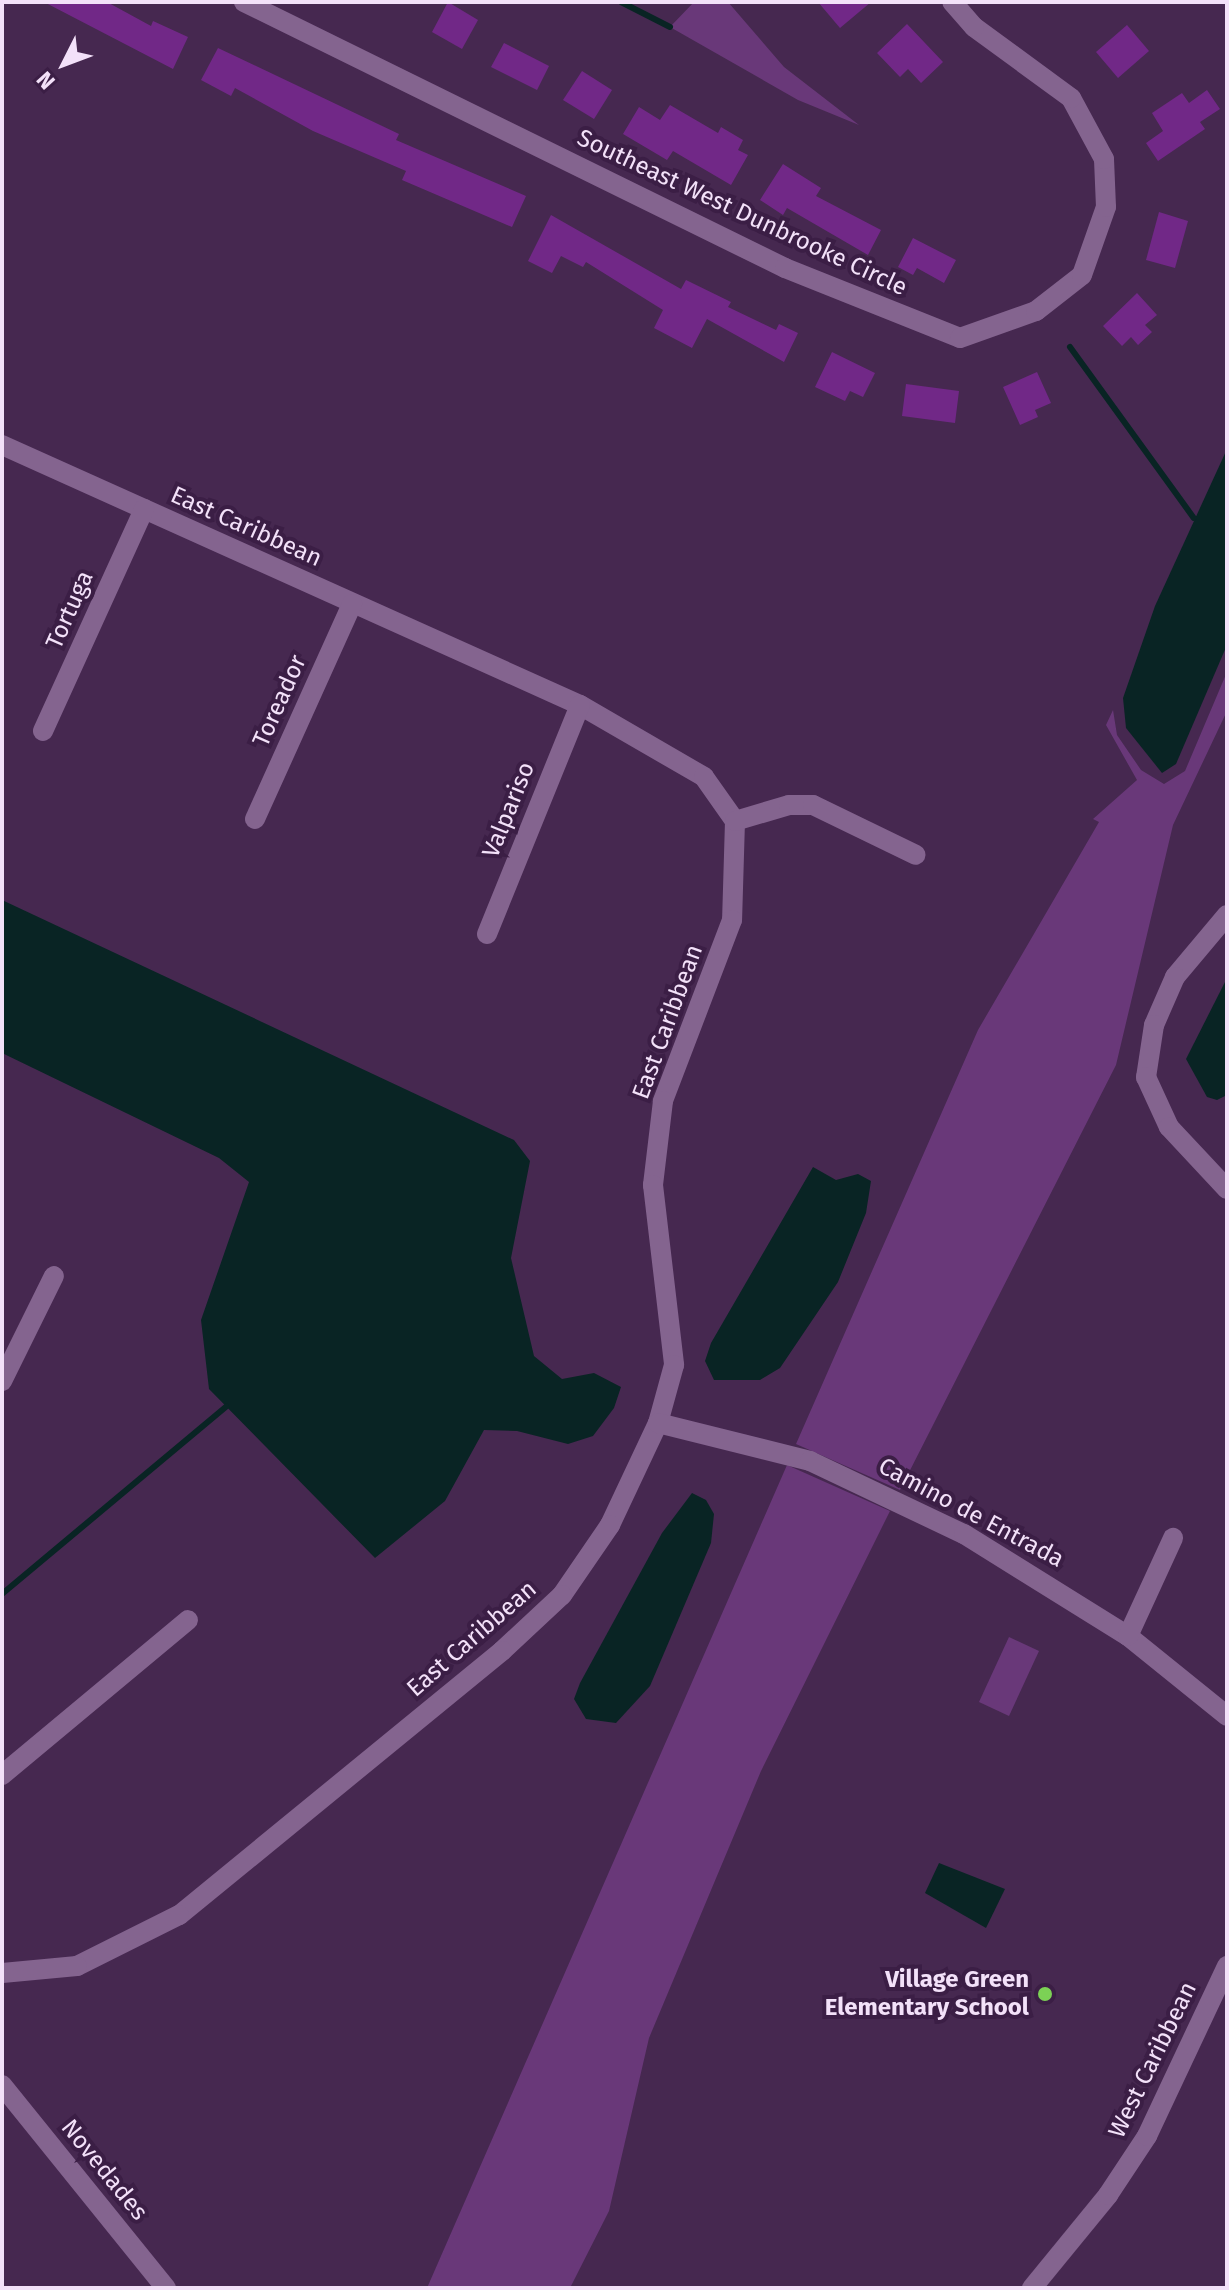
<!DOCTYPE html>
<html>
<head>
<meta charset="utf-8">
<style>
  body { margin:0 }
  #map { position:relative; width:1229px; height:2290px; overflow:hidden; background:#462850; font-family:"Fira Sans",sans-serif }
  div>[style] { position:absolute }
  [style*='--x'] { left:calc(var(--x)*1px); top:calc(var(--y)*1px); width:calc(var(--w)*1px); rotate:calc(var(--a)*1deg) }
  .green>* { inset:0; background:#693879 }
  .water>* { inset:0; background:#092424 }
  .stream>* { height:6px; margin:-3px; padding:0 3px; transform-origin:3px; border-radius:3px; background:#092424 }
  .building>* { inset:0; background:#712887 }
  .minor>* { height:20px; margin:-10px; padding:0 10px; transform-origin:10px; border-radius:10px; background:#84648f }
  .dots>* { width:22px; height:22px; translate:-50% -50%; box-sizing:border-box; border:4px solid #3b1e45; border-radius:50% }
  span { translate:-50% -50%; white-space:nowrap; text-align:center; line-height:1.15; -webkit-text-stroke:8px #3b1e45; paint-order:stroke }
  .street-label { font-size:24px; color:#f3e1f9 }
  .poi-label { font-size:24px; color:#f3e1f9; font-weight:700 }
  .right { translate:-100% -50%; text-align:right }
  .frame { position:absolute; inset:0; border:4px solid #f3e1f9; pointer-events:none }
  .north { position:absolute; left:24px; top:24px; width:80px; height:80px; -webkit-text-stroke:6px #3b1e45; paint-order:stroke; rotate:228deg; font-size:22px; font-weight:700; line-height:32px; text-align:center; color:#f3e1f9 }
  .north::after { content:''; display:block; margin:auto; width:28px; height:36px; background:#f3e1f9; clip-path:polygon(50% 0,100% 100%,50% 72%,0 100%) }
</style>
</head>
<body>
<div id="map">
  <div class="green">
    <div style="clip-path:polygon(694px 2px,728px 2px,784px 67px,859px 125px,798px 100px,670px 27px)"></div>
    <div style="clip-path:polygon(1227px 672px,1227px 711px,1173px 825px,1116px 1065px,900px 1490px,796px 1444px,978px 1030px,1099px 822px,1093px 819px,1137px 780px,1106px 725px,1113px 710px,1117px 735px,1141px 770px,1164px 784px,1185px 771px)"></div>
    <div style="clip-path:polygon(787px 1465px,890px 1511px,761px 1771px,649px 2038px,609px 2211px,570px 2288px,427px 2288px)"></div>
    <div style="clip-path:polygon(1009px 1637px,1039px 1651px,1009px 1716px,979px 1702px)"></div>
  </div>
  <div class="water">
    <div style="clip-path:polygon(1227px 449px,1227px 645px,1176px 764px,1162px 773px,1126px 728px,1123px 698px,1155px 606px)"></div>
    <div style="clip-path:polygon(2px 900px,514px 1140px,530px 1161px,511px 1258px,534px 1356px,562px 1379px,594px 1373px,621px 1387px,614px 1408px,593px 1436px,568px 1444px,517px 1431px,484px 1430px,445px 1501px,375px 1558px,209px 1389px,201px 1320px,249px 1182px,219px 1158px,2px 1053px)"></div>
    <div style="clip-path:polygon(1227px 978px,1227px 1095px,1217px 1100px,1207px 1097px,1186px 1059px)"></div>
    <div style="clip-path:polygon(813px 1167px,836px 1180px,858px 1174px,871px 1181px,866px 1213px,838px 1282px,780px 1368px,760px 1380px,714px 1380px,705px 1361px,711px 1343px)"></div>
    <div style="clip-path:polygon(692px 1493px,706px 1500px,714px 1514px,711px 1543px,650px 1686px,616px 1723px,586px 1719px,574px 1699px,580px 1683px,662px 1533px)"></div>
    <div style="clip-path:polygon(939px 1863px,1005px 1889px,986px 1928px,925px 1893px)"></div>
  </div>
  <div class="stream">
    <div style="--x:621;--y:2;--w:55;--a:27"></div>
    <div style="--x:1070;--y:347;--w:211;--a:54.1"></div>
    <div style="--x:2;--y:1594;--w:292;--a:-39.9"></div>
  </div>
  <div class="building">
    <div style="clip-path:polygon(44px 2px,107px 2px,151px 26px,153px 21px,188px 37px,173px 69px)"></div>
    <div style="clip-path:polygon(448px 2px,478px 20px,462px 49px,432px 32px)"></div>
    <div style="clip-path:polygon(818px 2px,871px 2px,840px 28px)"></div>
    <div style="clip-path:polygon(907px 24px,943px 62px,921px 83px,908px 69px,900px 77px,877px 53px)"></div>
    <div style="clip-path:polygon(1127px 25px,1149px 51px,1118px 78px,1096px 52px)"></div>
    <div style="clip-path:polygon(504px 43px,549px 66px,537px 90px,491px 67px)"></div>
    <div style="clip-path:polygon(218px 48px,399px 134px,396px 140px,526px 196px,512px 227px,402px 180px,406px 171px,313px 131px,235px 88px,231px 96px,201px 80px)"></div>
    <div style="clip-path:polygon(582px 71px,612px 90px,594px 119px,563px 100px)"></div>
    <div style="clip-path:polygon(1207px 90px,1220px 109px,1200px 122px,1205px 129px,1158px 161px,1146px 143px,1163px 131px,1152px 113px,1182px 93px,1189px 103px)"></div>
    <div style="clip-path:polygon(670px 105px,718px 133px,721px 127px,743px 140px,738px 150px,748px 155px,731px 185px,673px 151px,667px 160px,623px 134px,639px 107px,660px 120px)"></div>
    <div style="clip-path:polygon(783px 164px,821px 188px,816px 196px,881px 230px,868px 255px,787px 208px,783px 215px,760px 200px)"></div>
    <div style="clip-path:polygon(1159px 212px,1188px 221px,1175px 268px,1146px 260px)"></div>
    <div style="clip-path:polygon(551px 215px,681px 289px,686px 280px,731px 302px,728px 307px,776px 330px,779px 324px,798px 333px,784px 362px,707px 319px,692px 348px,654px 328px,663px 310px,586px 262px,583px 267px,561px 256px,552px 273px,528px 261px)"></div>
    <div style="clip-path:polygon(913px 238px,956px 260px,944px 283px,917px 268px,913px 275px,898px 267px)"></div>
    <div style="clip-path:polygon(1137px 293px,1157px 315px,1145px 325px,1152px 332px,1138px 345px,1131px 337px,1122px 346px,1103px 326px)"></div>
    <div style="clip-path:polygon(832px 352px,875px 373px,863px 397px,850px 391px,845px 401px,815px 387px)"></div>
    <div style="clip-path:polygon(1037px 372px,1051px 403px,1035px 410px,1038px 417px,1020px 425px,1003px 387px)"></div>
    <div style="clip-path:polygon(906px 384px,959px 391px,955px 423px,902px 416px)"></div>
  </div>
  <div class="minor">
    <div style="--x:244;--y:2;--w:603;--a:26.18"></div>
    <div style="--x:785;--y:268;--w:188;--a:21.8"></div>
    <div style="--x:960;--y:338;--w:81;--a:-19.6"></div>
    <div style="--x:1036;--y:311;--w:58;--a:-38"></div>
    <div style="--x:1082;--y:275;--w:72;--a:-70.6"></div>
    <div style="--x:1106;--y:207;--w:48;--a:-92.4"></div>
    <div style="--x:1104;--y:159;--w:69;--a:-118.4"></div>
    <div style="--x:1071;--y:98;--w:120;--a:-143.8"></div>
    <div style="--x:974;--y:27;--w:33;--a:-131"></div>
    <div style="--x:2;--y:445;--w:634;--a:24.22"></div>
    <div style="--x:580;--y:705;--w:143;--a:30.1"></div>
    <div style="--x:704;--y:777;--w:54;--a:54.8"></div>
    <div style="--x:735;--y:821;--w:99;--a:91.7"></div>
    <div style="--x:732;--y:920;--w:194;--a:110.9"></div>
    <div style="--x:663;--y:1101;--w:85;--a:96.8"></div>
    <div style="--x:653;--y:1185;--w:181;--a:83.3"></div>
    <div style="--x:674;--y:1365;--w:60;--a:105.4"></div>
    <div style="--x:658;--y:1423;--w:113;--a:115.2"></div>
    <div style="--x:610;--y:1525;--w:85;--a:124.4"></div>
    <div style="--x:562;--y:1595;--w:82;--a:137"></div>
    <div style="--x:502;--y:1651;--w:417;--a:140.7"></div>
    <div style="--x:179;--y:1915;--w:114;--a:153.4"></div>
    <div style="--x:77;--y:1966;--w:75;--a:174.7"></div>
    <div style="--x:43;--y:731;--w:244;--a:-65.5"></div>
    <div style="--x:255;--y:819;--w:236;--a:-65.7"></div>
    <div style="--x:735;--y:821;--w:56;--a:-16.5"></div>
    <div style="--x:789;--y:805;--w:24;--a:0"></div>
    <div style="--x:813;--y:805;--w:114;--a:25.9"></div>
    <div style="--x:1227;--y:915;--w:81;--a:130"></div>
    <div style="--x:1175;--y:977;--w:52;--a:113.6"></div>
    <div style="--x:1154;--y:1025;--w:53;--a:98.7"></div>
    <div style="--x:1146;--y:1077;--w:55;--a:65.3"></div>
    <div style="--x:1169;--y:1127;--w:85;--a:46.9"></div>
    <div style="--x:487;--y:934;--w:247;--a:-67.9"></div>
    <div style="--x:2;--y:1381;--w:117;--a:-63.7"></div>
    <div style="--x:658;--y:1423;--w:157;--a:14"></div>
    <div style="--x:810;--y:1461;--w:170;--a:25.4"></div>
    <div style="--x:964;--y:1534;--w:193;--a:31.9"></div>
    <div style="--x:1128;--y:1636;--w:127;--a:38.9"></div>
    <div style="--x:1128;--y:1636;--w:108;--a:-65.3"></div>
    <div style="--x:2;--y:1775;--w:242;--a:-39.8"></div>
    <div style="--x:2;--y:2085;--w:261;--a:51.1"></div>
    <div style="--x:1032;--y:2288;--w:120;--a:-50.7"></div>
    <div style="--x:1108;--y:2195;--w:71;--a:-56.5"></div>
    <div style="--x:1147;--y:2136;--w:188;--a:-64.8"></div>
  </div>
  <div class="dots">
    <div style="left:1045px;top:1994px;background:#7cd155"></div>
  </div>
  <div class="street-label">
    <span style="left:742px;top:213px;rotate:25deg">Southeast West Dunbrooke Circle</span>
    <span style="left:246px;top:527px;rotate:24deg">East Caribbean</span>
    <span style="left:70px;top:610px;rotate:-66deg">Tortuga</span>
    <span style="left:280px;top:701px;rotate:-66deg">Toreador</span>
    <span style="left:509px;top:810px;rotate:-68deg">Valpariso</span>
    <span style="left:668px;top:1022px;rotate:-70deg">East Caribbean</span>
    <span style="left:971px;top:1513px;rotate:28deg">Camino de Entrada</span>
    <span style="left:472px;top:1639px;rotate:-41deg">East Caribbean</span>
    <span style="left:1153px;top:2060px;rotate:-64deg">West Caribbean</span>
    <span style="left:104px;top:2170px;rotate:51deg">Novedades</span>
  </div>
  <div class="poi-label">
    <span class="right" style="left:1029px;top:1994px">Village Green<br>Elementary School</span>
  </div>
  <div class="frame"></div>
  <div class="north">N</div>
</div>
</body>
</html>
